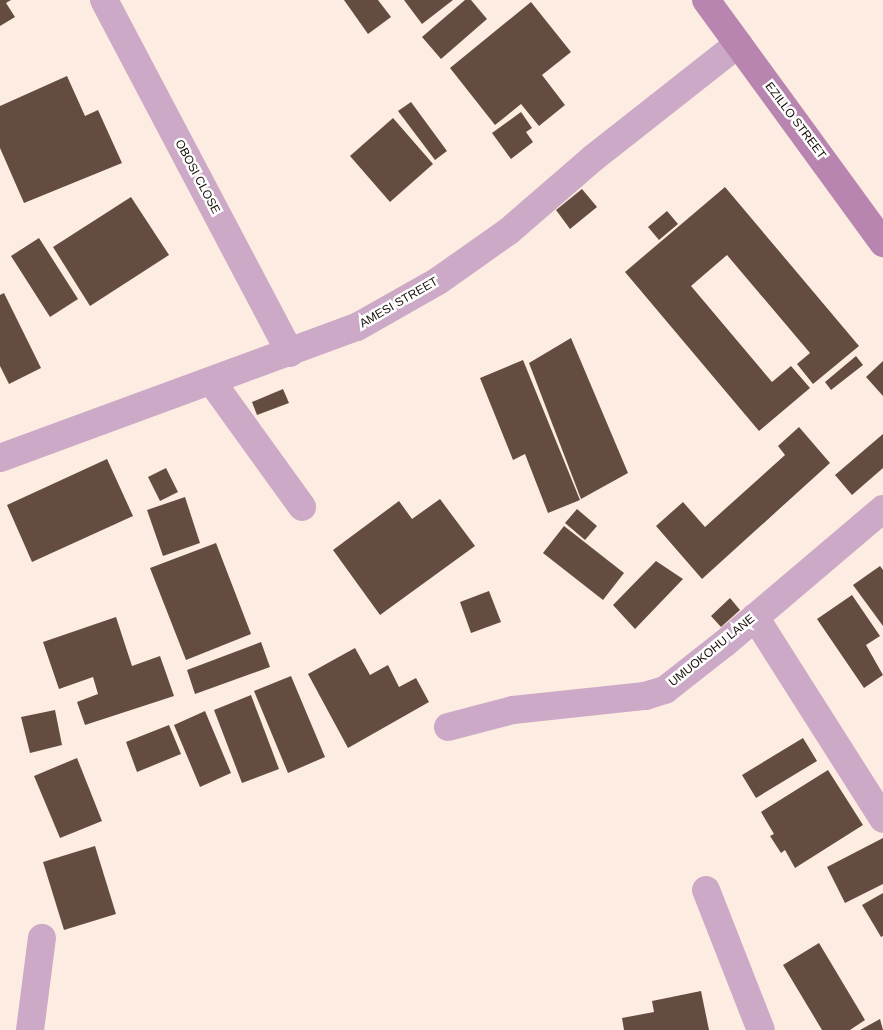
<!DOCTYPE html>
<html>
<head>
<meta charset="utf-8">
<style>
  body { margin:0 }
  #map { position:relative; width:883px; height:1030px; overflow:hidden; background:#fdece2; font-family:Arial,sans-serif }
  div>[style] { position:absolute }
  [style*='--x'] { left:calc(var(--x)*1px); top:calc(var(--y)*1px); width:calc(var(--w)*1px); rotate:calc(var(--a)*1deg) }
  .building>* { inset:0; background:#644d40 }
  .street>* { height:28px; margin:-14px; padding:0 14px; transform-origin:14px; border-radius:14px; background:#cca9c6 }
  .secondary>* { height:28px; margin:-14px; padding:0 14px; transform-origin:14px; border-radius:14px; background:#b885b0 }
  span { translate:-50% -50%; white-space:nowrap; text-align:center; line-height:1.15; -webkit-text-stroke:5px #fff; paint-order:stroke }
  .street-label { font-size:12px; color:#19100b }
</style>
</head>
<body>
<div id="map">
  <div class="building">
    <div style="clip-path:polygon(0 0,11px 0,6px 3px,15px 17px,0 26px)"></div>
    <div style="clip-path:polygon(344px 0,378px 0,391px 17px,368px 34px)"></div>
    <div style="clip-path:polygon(404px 0,453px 0,422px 24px)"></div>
    <div style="clip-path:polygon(465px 0,471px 0,487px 19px,441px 59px,422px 37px)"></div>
    <div style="clip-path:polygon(531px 2px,571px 52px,542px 75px,565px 105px,539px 126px,521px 104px,495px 125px,450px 68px)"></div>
    <div style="clip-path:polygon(67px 76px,85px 116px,98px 110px,122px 163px,24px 203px,0 148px,0 106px)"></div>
    <div style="clip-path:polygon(411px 102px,447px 151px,435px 160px,398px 111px)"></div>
    <div style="clip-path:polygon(521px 112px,532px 128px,526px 132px,533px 142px,511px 159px,492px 133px)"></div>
    <div style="clip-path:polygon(393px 118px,433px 164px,390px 202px,350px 156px)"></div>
    <div style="clip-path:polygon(725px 187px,859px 346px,813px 384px,797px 364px,810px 353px,727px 255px,691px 286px,772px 382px,791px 366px,810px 388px,759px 431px,625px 272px)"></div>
    <div style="clip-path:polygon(582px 189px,597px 207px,570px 229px,556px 210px)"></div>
    <div style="clip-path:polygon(131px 197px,169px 255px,90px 306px,53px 247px)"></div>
    <div style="clip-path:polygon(667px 211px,678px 224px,659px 240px,648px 227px)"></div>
    <div style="clip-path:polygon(39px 238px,78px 299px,50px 317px,11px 256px)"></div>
    <div style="clip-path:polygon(4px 293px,41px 368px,9px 384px,0 366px,0 295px)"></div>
    <div style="clip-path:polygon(571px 338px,628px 473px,581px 499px,529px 363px)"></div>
    <div style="clip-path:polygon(856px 356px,863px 365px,831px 390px,825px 382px)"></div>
    <div style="clip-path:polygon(523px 360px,580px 500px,548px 513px,525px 454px,513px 460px,480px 378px)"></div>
    <div style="clip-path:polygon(883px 361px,883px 396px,866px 377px)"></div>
    <div style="clip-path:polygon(283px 389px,289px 403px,257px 415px,252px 402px)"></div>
    <div style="clip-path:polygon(799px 427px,830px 463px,702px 579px,656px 526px,683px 502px,705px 527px,785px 455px,778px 446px)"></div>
    <div style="clip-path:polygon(883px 434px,883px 468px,852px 495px,835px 475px)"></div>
    <div style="clip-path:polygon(107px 459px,133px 516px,32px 562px,7px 505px)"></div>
    <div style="clip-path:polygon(166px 468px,178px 492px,160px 501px,148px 477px)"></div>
    <div style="clip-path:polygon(185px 497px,200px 543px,163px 556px,147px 510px)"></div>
    <div style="clip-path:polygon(440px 499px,475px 546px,380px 615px,333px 550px,399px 501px,412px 519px)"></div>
    <div style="clip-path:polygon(577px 509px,597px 526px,585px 540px,565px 523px)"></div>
    <div style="clip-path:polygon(564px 526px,624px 573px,603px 600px,543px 553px)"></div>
    <div style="clip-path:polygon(216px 543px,251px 634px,186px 660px,150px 568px)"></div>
    <div style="clip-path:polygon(656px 561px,683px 579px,635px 629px,613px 605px)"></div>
    <div style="clip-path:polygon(880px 566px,883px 570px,883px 626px,853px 585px)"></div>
    <div style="clip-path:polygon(489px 591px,501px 622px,471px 633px,460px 602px)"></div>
    <div style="clip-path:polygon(852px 595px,880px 636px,866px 645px,883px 675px,864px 688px,817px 619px)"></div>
    <div style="clip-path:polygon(730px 598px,740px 610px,721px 627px,711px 616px)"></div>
    <div style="clip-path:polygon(116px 617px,132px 666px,160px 656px,174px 696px,85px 725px,77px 702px,98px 694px,93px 677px,59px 689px,43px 642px)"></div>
    <div style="clip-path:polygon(261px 642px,270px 667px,195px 694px,187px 670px)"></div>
    <div style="clip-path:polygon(355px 648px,370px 675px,388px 665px,399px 687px,416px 678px,429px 702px,348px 748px,308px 674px)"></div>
    <div style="clip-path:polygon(291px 676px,325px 757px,288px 773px,254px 691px)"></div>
    <div style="clip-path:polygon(251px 695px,279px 769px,242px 783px,214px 710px)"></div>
    <div style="clip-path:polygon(55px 710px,62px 745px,30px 753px,21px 717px)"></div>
    <div style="clip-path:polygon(205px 711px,231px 773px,200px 787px,174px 725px)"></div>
    <div style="clip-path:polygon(169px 725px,181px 754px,137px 772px,126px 742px)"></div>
    <div style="clip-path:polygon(803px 738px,817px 761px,756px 798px,742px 775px)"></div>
    <div style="clip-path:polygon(77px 758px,102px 821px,60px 838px,34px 776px)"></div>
    <div style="clip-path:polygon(828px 770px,863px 825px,795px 868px,785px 850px,781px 853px,770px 836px,774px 834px,761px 812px)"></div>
    <div style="clip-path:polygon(883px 838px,883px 884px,845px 903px,827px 867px)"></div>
    <div style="clip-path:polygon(95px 846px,116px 914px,64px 930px,43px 862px)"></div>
    <div style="clip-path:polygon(883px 893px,883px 936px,881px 937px,862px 905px)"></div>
    <div style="clip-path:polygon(819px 943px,865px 1020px,850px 1030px,822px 1030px,783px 965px)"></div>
    <div style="clip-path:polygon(701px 991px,709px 1030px,624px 1030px,622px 1018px,654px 1012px,652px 1001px)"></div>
    <div style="clip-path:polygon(880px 1019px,883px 1030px,860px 1030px)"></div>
  </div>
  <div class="street">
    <div style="--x:104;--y:0;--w:399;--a:62.2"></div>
    <div style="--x:212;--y:382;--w:154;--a:54.2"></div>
    <div style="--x:0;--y:458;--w:380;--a:-20.2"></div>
    <div style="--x:357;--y:327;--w:93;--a:-29.6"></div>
    <div style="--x:438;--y:281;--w:87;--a:-35.2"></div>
    <div style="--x:509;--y:231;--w:110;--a:-40.9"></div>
    <div style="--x:592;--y:159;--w:186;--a:-38.2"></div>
    <div style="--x:755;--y:617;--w:239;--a:57.6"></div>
    <div style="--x:448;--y:727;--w:67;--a:-14.7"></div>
    <div style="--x:513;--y:710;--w:133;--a:-6.1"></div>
    <div style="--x:645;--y:696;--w:21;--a:-17"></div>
    <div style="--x:665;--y:690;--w:76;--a:-38.1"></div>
    <div style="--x:725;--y:643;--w:207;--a:-40.3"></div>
    <div style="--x:706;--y:890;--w:150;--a:68.6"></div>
    <div style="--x:30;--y:1030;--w:93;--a:-82.6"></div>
  </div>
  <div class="secondary">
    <div style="--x:706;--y:0;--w:301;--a:53.9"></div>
  </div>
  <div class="street-label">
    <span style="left:795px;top:121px;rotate:53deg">EZILLO STREET</span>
    <span style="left:197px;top:177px;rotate:62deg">OBOSI CLOSE</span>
    <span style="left:399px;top:303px;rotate:-30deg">AMESI STREET</span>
    <span style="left:712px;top:651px;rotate:-39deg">UMUOKOHU LANE</span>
  </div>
</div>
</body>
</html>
